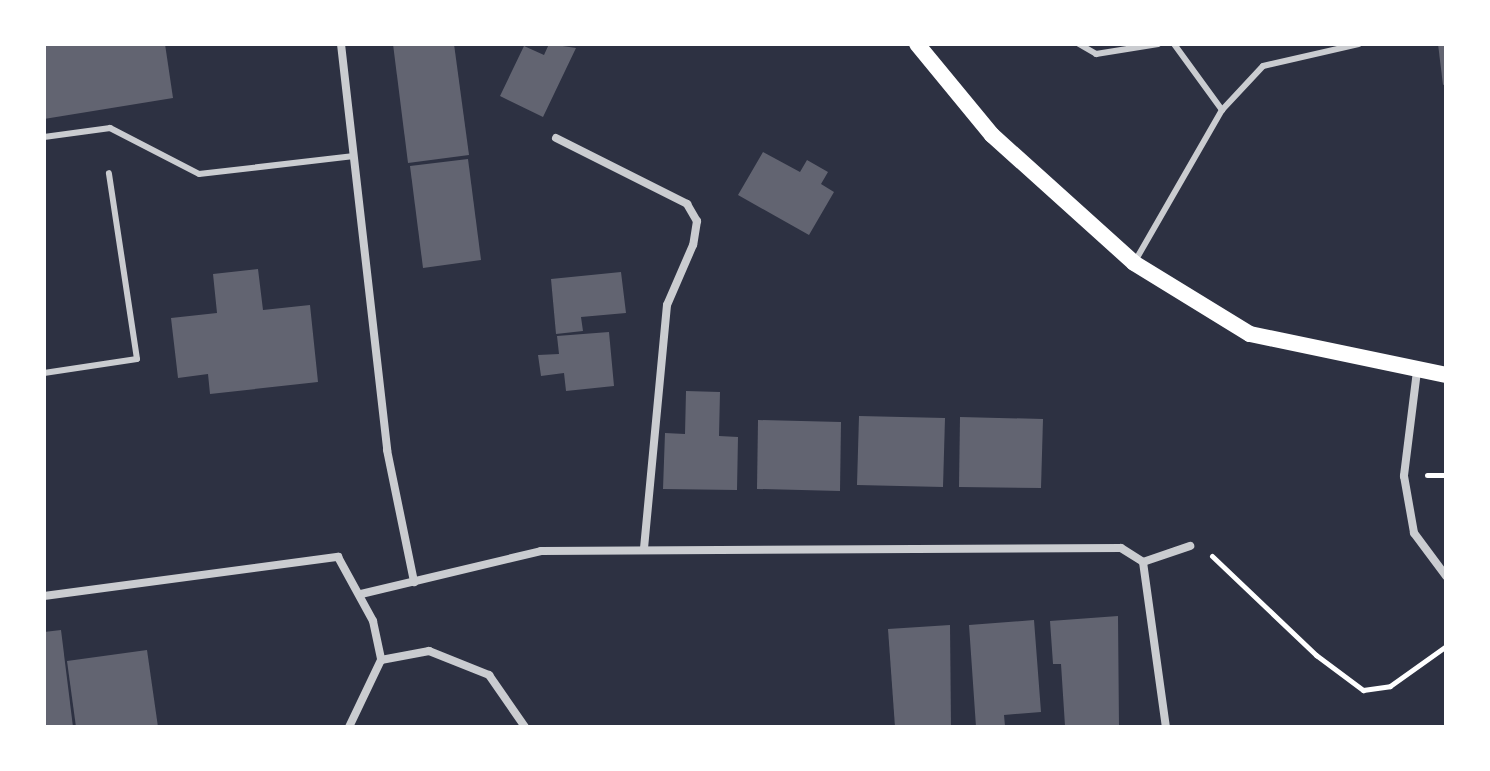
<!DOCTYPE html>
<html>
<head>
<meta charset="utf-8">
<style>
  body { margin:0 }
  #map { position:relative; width:1490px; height:771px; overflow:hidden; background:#2d3142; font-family:Signika,sans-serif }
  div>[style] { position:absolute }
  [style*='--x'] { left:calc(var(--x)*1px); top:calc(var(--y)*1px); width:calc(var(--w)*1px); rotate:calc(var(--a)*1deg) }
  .building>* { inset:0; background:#626471 }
  .path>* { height:5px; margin:-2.5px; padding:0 2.5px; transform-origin:2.5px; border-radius:2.5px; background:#fff }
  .service>* { height:6px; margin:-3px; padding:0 3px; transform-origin:3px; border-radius:3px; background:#caccd0 }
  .minor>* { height:8px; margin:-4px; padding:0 4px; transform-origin:4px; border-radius:4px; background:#caccd0 }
  .secondary>* { height:16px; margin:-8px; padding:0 8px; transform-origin:8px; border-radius:8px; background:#fff }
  span { translate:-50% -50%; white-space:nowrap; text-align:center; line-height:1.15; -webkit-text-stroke:6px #fff; paint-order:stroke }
  .frame { position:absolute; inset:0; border:46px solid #fff; pointer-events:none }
</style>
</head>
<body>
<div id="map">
  <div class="building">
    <div style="clip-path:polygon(44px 44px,165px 44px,173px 98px,44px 119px)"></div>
    <div style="clip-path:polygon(393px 44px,454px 44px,469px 155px,408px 163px)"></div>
    <div style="clip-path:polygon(549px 44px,576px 48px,543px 117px,500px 96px,524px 46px,544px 55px)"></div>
    <div style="clip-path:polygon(1438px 44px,1446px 44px,1446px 84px,1443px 85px)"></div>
    <div style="clip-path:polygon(763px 152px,800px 172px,807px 160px,828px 172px,821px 184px,834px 192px,809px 235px,738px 195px)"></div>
    <div style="clip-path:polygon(468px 159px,481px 260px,423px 268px,410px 166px)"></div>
    <div style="clip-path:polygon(258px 269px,263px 310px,310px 305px,318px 382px,210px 394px,208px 374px,178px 378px,171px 318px,217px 313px,213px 274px)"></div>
    <div style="clip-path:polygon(621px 272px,626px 313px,581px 317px,583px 331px,556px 334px,551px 279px)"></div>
    <div style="clip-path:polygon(609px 332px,614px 386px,566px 391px,564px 373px,541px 376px,538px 355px,559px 354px,557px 336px)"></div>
    <div style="clip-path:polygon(686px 391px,720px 392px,719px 436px,738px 437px,737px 490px,663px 489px,665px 433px,685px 434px)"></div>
    <div style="clip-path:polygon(859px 416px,945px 418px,943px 487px,857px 485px)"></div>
    <div style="clip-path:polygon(960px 417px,1043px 419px,1041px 488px,959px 487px)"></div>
    <div style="clip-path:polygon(758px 420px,841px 422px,840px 491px,757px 489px)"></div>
    <div style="clip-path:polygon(1118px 616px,1119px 727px,1065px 726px,1061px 664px,1053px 664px,1050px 621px)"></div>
    <div style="clip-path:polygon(1034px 620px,1041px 712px,1004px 715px,1005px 726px,976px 727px,969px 625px)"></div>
    <div style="clip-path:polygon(950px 625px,951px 727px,895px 727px,888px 629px)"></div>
    <div style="clip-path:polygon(61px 630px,73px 727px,44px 727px,44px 632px)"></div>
    <div style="clip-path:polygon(147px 650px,158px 727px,76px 727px,67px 661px)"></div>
  </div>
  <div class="path">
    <div style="--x:1427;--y:475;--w:19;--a:0"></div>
    <div style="--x:1212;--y:556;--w:144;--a:43.6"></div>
    <div style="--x:1316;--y:655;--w:59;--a:36.7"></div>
    <div style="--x:1363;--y:690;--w:27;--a:-8"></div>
    <div style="--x:1390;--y:686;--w:69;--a:-35.5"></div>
  </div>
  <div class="service">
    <div style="--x:1079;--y:44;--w:20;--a:30"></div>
    <div style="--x:1096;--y:54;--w:63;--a:-9.2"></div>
    <div style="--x:1174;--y:44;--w:82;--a:54"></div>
    <div style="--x:44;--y:137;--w:67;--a:-7.8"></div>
    <div style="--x:110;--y:128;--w:100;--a:27.3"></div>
    <div style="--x:199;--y:174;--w:156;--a:-6.6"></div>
    <div style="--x:1134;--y:263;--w:177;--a:-60.1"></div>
    <div style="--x:1222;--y:110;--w:60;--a:-47"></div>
    <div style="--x:1263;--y:66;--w:98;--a:-12.9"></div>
    <div style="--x:44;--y:373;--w:94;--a:-8.6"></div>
    <div style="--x:137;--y:359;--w:188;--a:-98.6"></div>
  </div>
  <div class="minor">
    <div style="--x:341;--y:44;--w:409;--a:83.5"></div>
    <div style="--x:387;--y:450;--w:135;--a:78.4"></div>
    <div style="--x:556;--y:138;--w:147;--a:26.7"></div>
    <div style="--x:687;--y:204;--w:20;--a:60"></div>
    <div style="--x:697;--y:221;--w:24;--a:99"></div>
    <div style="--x:693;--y:245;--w:65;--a:113.4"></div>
    <div style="--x:667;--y:305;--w:246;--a:95.4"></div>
    <div style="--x:1417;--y:371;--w:106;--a:97.1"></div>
    <div style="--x:1404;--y:476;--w:58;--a:80"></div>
    <div style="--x:1414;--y:533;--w:54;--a:53.3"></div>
    <div style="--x:1143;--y:562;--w:50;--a:-18.8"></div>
    <div style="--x:361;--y:594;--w:185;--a:-13.4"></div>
    <div style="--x:541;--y:551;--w:580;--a:-0.3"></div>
    <div style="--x:1121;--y:548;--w:26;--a:32"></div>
    <div style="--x:1143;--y:562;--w:167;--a:82.1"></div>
    <div style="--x:44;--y:596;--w:297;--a:-7.6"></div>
    <div style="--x:338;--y:557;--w:73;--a:61.3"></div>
    <div style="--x:373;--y:621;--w:40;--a:78"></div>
    <div style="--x:381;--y:660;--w:74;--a:115.5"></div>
    <div style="--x:381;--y:660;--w:49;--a:-10.6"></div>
    <div style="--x:429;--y:651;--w:65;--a:21.8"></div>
    <div style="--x:489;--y:675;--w:63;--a:55.3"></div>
  </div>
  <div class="secondary">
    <div style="--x:917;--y:44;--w:118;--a:50.5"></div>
    <div style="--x:992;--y:135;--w:191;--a:42"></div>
    <div style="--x:1134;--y:263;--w:136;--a:31.5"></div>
    <div style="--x:1250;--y:334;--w:200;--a:11.8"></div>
  </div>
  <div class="frame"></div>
</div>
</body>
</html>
